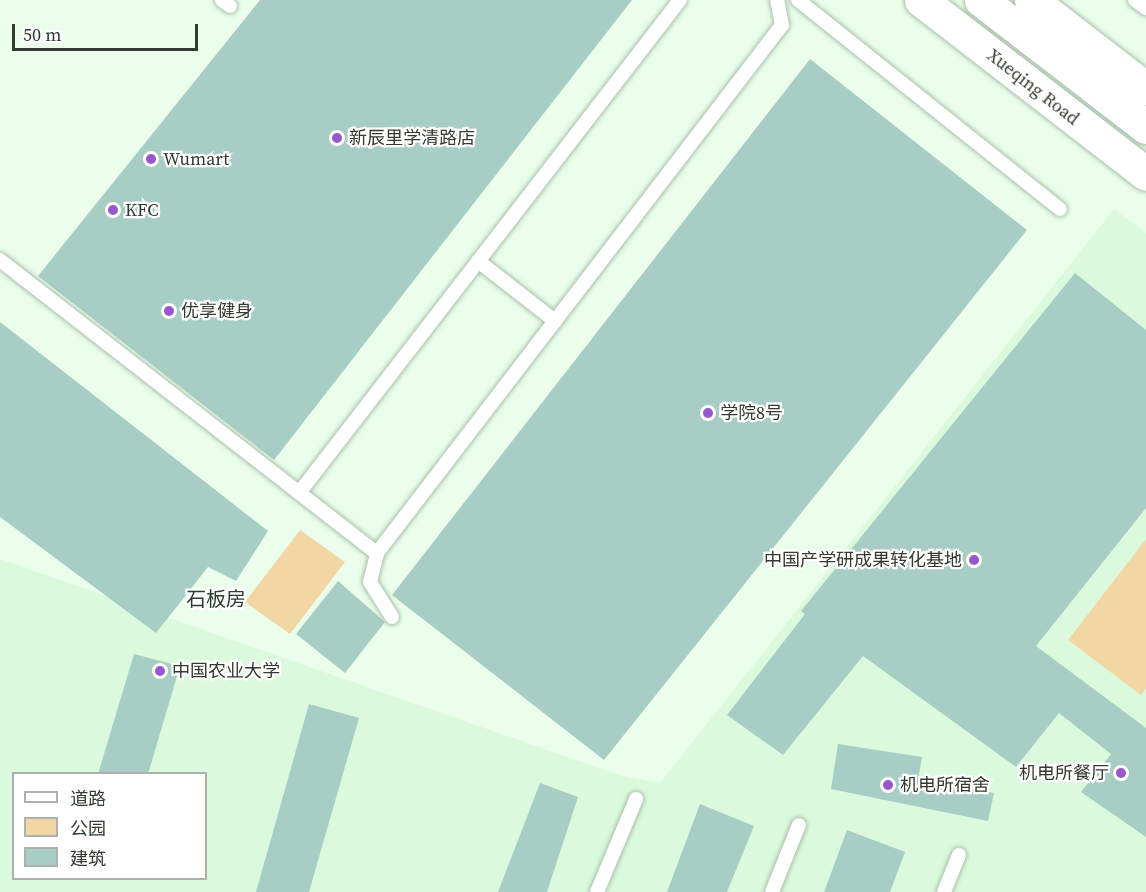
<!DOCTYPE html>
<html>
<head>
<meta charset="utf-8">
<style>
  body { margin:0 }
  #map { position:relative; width:1146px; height:892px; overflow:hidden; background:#eafeeb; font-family:"Source Serif 4","Noto Sans SC",serif }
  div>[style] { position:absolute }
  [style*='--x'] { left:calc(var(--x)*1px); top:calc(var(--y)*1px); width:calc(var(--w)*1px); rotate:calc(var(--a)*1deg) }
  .built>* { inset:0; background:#dbfadd }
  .green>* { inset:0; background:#f2d7a4 }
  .building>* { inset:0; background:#a8cdc4 }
  .roads { filter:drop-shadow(0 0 2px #a8c0a9) drop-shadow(0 0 2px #a8c0a9) }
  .lane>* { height:14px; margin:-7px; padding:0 7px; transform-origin:7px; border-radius:7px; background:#fff }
  .secondary>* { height:33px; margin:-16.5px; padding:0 16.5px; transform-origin:16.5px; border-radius:16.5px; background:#fff }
  .primary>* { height:33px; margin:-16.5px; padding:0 16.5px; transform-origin:16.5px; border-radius:16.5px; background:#fff }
  .dots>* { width:16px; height:16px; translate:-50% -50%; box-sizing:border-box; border:3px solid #fff; border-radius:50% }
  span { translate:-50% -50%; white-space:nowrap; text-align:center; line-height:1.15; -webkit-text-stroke:4.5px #fff; paint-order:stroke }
  .street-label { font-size:18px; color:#313b31 }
  .poi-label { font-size:18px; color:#313b31 }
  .left { translate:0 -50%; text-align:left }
  .right { translate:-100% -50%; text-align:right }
  .neighbourhood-label { font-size:20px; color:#2a3e2c }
  .legend { position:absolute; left:12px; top:772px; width:195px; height:108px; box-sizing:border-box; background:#fff; border:2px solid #adb1ad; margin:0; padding:8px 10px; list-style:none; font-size:18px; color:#313b31 }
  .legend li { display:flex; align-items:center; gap:12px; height:30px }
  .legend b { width:30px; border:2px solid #adb1ad }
  .scale { position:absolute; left:12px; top:24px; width:186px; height:27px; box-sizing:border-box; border:3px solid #313b31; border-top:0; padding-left:8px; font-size:18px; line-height:21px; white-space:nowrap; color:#313b31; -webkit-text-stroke:4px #fff; paint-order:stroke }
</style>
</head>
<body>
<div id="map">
  <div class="built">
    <div style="clip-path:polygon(evenodd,1114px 209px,1146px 233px,1146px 892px,0 892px,0 559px,622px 776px,660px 783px,1114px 209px,14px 774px,206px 774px,206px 878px,14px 878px,14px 774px)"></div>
  </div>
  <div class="green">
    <div style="clip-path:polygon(300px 530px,345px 562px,290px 634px,245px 602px)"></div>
    <div style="clip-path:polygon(1146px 539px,1146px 688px,1141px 695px,1068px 640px)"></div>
  </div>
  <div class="building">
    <div style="clip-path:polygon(260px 0,632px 0,274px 460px,38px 276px)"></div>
    <div style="clip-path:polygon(810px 59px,1027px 230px,604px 760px,392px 595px)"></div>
    <div style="clip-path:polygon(1075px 273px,1146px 330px,1146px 508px,1036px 646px,1146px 728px,1146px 837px,1081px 792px,1111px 754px,1059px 713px,1016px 767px,863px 656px,783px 755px,727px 715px,805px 614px,801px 611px)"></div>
    <div style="clip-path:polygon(0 322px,268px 531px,236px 581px,208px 567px,156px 633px,0 517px)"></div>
    <div style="clip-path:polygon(338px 581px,385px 622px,345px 673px,296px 634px)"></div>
    <div style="clip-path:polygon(134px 654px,180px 666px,148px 774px,98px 774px)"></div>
    <div style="clip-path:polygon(309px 704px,359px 718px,309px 892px,256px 892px)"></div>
    <div style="clip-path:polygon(838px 744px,922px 757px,918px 780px,994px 793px,988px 821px,831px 789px)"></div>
    <div style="clip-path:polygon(540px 783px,578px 797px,547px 892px,498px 892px)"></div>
    <div style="clip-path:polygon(700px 804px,754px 826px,727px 892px,667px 892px)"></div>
    <div style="clip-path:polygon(847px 830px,905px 852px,890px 892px,824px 892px)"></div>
  </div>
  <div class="roads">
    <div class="lane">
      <div style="--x:222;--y:0;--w:10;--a:37"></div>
      <div style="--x:798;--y:0;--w:335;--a:38.6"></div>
      <div style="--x:1135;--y:0;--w:14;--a:36"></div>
      <div style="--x:0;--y:260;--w:477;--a:37.9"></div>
      <div style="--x:478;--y:261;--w:98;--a:37.9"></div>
      <div style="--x:299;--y:493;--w:623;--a:-52.3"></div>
      <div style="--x:392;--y:617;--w:41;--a:-122.2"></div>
      <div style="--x:370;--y:582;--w:30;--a:-76"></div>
      <div style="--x:377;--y:553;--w:665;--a:-52.51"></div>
      <div style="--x:782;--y:25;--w:25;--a:-101"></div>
      <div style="--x:597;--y:892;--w:101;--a:-67.2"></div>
      <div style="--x:772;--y:892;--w:72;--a:-68.1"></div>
      <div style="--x:944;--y:892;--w:40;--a:-68"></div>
    </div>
    <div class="secondary">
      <div style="--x:921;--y:0;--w:284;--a:37.7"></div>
    </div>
    <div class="primary">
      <div style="--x:981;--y:0;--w:208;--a:37.6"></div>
      <div style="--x:1031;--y:0;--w:145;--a:37.7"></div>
    </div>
  </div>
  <div class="dots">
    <div style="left:337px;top:138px;background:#9757cd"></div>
    <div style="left:151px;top:159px;background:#9757cd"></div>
    <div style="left:113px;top:210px;background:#9757cd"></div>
    <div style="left:169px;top:311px;background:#9757cd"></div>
    <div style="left:708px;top:413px;background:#9757cd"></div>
    <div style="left:974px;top:560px;background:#9757cd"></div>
    <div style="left:160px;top:671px;background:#9757cd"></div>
    <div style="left:1121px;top:773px;background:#9757cd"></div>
    <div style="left:888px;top:785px;background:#9757cd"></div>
  </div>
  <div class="street-label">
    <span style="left:1033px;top:87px;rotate:38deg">Xueqing Road</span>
  </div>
  <div class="poi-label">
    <span class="left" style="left:349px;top:138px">新辰里学清路店</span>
    <span class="left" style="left:163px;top:159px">Wumart</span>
    <span class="left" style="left:125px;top:210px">KFC</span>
    <span class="left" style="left:181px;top:311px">优享健身</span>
    <span class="left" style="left:720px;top:413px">学院8号</span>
    <span class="right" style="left:962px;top:560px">中国产学研成果转化基地</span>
    <span class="left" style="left:172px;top:671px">中国农业大学</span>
    <span class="right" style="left:1109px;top:773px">机电所餐厅</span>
    <span class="left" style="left:900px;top:785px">机电所宿舍</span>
  </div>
  <div class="neighbourhood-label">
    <span style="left:216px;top:599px">石板房</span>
  </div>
  <ul class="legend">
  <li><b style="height:8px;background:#fff"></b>道路</li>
  <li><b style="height:16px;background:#f2d7a4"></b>公园</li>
  <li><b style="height:16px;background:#a8cdc4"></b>建筑</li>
  </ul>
  <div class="scale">50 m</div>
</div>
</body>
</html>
